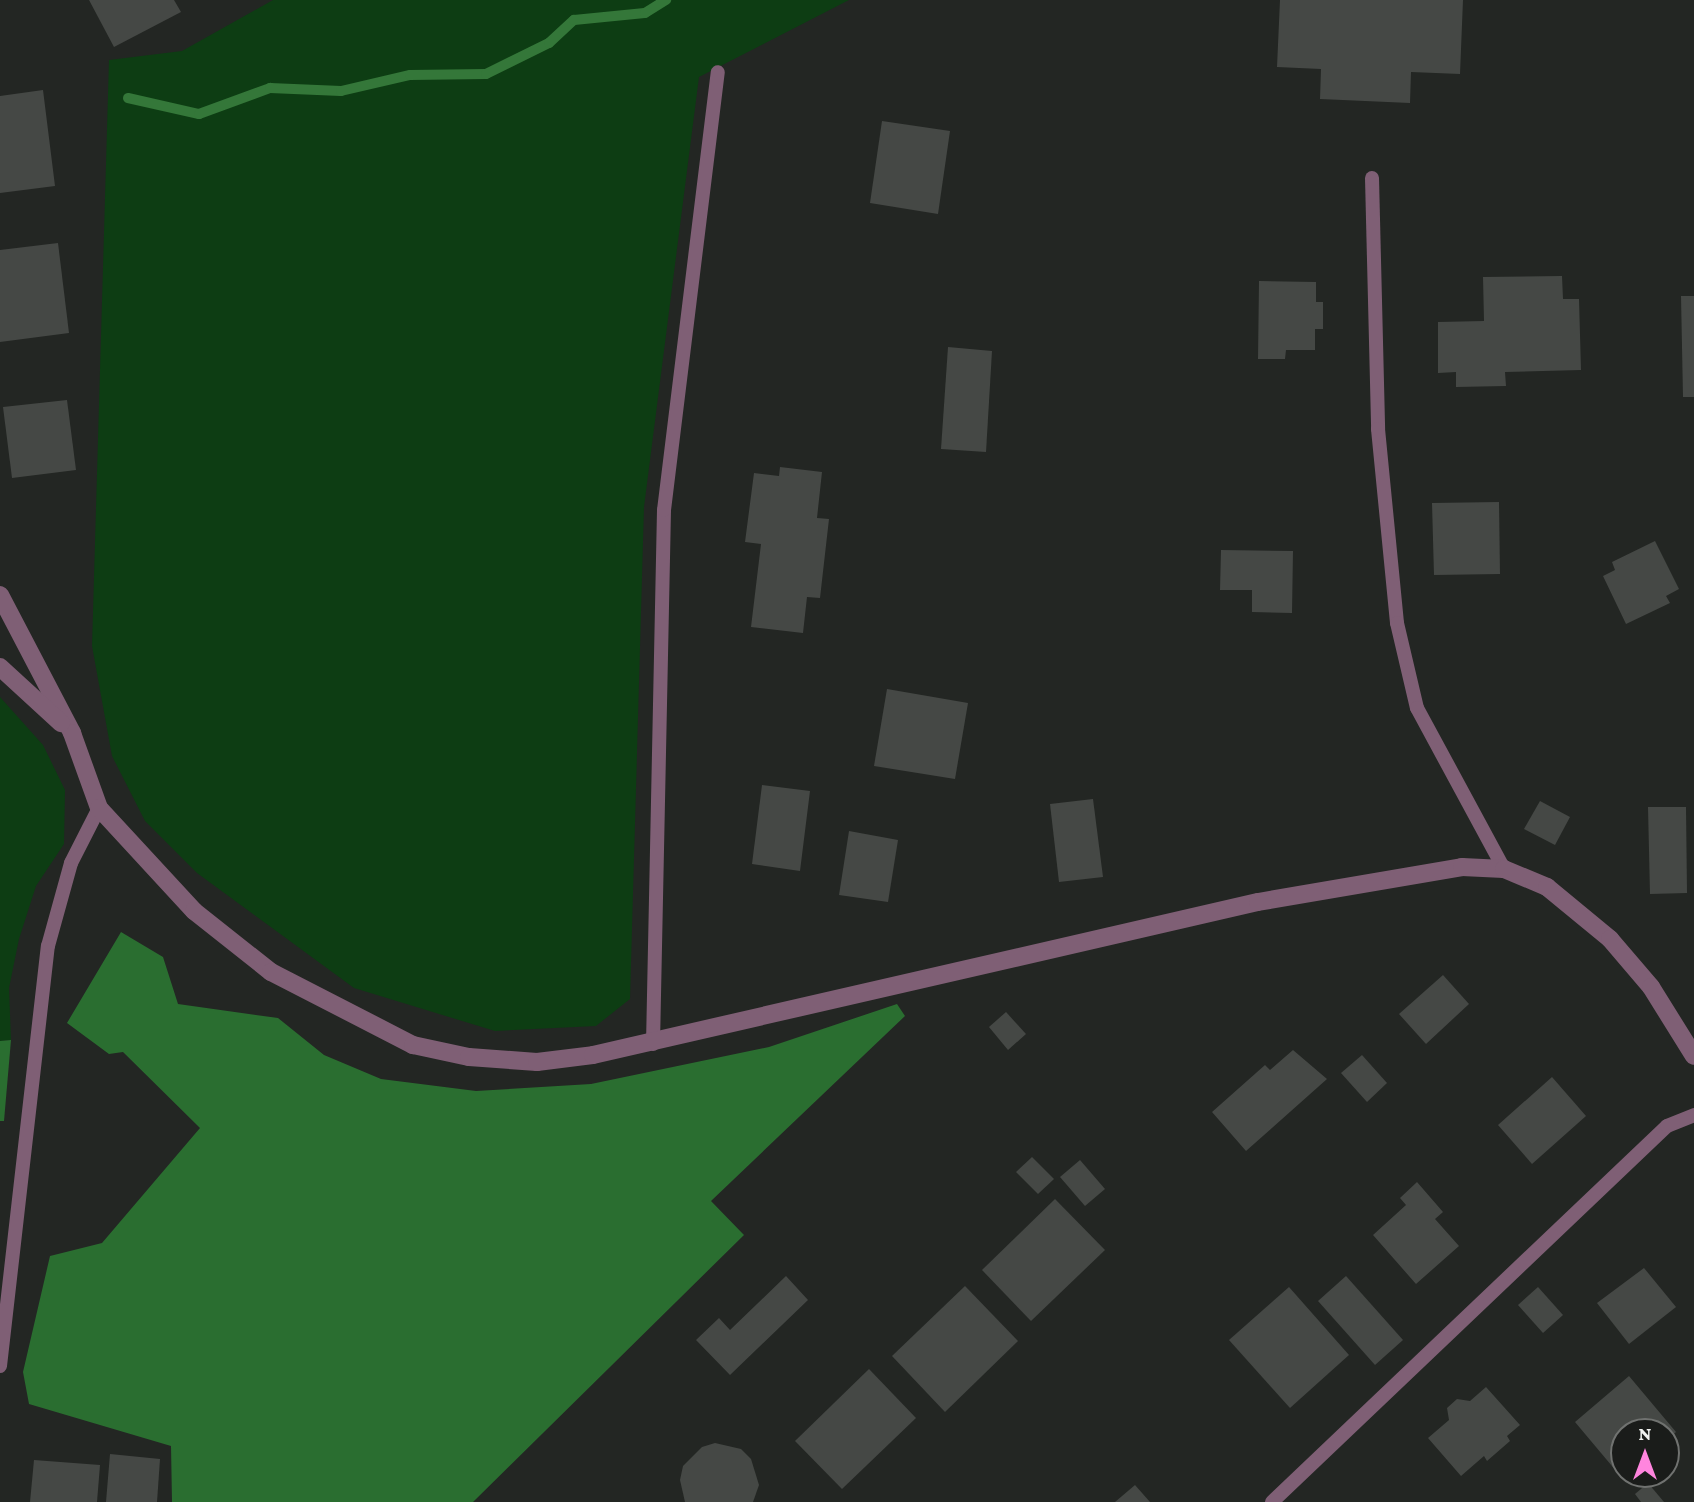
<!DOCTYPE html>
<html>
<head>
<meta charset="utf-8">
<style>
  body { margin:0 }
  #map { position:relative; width:1694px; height:1502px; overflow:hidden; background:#232623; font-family:"Crimson Pro",serif }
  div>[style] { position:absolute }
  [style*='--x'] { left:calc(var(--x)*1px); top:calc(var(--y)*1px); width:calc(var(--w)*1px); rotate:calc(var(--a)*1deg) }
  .green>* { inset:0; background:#0d3d13 }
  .forest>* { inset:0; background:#2a6e30 }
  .stream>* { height:10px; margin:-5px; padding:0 5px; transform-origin:5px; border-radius:5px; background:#347739 }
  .building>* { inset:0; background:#454845 }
  .lane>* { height:14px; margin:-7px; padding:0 7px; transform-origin:7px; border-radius:7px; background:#7f5f75 }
  .street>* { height:18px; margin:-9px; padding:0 9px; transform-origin:9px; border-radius:9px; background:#7f5f75 }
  span { translate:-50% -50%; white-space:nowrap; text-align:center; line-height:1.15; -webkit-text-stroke:5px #1a1c1a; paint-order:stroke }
  .north { position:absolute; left:1610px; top:1418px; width:70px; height:70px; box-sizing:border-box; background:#1a1c1a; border:2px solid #707270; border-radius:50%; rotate:0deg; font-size:19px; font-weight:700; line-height:28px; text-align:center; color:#f0f2f0 }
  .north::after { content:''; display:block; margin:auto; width:24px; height:32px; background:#ff85de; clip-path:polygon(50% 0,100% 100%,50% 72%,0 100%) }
</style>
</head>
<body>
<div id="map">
  <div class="green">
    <div style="clip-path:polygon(273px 0,849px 0,699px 77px,644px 507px,630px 999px,596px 1026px,495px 1031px,354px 988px,197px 873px,145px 821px,112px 756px,92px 646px,109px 60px,182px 51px)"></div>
    <div style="clip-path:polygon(0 697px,43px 745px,65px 790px,64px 844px,36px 886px,19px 939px,9px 988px,11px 1040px,0 1041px)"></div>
  </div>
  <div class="forest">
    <div style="clip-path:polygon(121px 932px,163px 957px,178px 1004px,278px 1018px,324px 1055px,381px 1079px,476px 1091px,591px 1084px,769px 1047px,897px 1004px,905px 1016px,711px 1201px,744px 1235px,473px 1502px,172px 1502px,171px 1446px,29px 1404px,23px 1372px,50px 1256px,102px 1243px,200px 1128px,123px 1052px,109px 1054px,67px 1023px)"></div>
    <div style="clip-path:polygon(11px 1040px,4px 1121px,0 1121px,0 1041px)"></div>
  </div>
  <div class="stream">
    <div style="--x:128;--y:98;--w:73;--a:12.7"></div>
    <div style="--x:199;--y:114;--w:76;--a:-20.1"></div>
    <div style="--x:270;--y:88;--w:71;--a:2.4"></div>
    <div style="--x:341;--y:91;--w:71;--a:-13.1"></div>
    <div style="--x:410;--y:75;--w:76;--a:-0.8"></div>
    <div style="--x:486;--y:74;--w:70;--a:-26.2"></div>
    <div style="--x:549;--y:43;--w:34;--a:-43"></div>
    <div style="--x:574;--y:20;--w:71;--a:-5.6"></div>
    <div style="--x:645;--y:13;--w:25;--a:-32"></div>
  </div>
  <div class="building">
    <div style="clip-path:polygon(89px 0,174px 0,181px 12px,114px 47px)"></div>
    <div style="clip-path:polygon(1280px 0,1463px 0,1460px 74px,1411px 72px,1410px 103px,1320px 99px,1321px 69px,1277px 67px)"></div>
    <div style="clip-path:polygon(43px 90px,55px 186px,0 193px,0 96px)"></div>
    <div style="clip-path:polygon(882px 121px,950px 131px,938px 214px,870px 203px)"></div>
    <div style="clip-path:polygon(58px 243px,69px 333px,0 342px,0 250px)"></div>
    <div style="clip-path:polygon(1562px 276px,1563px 299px,1579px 299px,1581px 370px,1505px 372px,1506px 386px,1456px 387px,1456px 372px,1438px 373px,1438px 322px,1484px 321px,1483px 277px)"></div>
    <div style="clip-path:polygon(1259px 281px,1316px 282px,1316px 302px,1323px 302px,1323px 329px,1315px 329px,1315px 350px,1286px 350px,1285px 359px,1258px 359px)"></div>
    <div style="clip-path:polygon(1681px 296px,1694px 296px,1694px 397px,1683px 397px)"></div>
    <div style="clip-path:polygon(948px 347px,992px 351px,986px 452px,941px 449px)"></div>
    <div style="clip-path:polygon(67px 400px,76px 470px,12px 478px,3px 407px)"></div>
    <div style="clip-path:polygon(780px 467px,822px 472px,817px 518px,829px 519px,820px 598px,807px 597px,803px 633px,751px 627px,761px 544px,745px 542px,754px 473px,779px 476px)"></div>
    <div style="clip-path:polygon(1499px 502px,1500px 574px,1434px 575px,1432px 503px)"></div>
    <div style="clip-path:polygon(1655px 541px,1679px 589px,1666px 596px,1670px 603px,1626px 624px,1603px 576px,1615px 570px,1612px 562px)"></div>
    <div style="clip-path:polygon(1221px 550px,1293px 551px,1292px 613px,1252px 612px,1252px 590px,1220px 590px)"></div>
    <div style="clip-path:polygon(887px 689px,968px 703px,955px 779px,874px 766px)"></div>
    <div style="clip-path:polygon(762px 785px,810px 791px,800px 871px,752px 864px)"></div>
    <div style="clip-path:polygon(1093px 799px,1103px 877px,1059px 882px,1050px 804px)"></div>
    <div style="clip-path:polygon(1540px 801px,1570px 817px,1555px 845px,1524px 829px)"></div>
    <div style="clip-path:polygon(1648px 807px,1686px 807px,1687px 893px,1650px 894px)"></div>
    <div style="clip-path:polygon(849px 831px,898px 840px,888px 902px,839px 895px)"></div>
    <div style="clip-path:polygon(1443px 975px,1469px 1004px,1426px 1044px,1399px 1014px)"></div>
    <div style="clip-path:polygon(1006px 1012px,1026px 1034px,1008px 1050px,989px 1027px)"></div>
    <div style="clip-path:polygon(1293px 1050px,1327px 1079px,1246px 1151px,1212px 1112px,1265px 1065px,1270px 1070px)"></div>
    <div style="clip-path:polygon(1362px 1055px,1387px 1083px,1367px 1102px,1341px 1073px)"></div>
    <div style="clip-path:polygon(1552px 1077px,1586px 1116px,1532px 1164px,1498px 1125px)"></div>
    <div style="clip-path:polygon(1032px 1157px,1054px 1179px,1038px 1194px,1016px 1172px)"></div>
    <div style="clip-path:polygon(1080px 1160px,1105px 1189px,1085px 1206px,1060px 1177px)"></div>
    <div style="clip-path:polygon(1417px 1182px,1443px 1212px,1435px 1219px,1459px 1246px,1416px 1284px,1373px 1235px,1406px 1205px,1400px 1198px)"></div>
    <div style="clip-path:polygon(1055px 1199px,1105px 1250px,1031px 1321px,982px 1270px)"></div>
    <div style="clip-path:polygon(1644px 1268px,1676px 1307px,1629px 1344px,1597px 1303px)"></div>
    <div style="clip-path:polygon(786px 1276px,808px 1300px,730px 1375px,696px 1340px,719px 1318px,730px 1330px)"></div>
    <div style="clip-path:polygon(1346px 1276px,1403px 1340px,1375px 1365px,1318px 1301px)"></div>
    <div style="clip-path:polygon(965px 1286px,1018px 1341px,945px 1412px,892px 1356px)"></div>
    <div style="clip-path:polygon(1289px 1287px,1349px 1355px,1290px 1408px,1229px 1340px)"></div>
    <div style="clip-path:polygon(1538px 1287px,1563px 1315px,1543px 1333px,1518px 1305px)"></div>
    <div style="clip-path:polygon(869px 1369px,916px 1418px,842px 1489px,795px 1441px)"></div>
    <div style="clip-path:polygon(1629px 1376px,1676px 1432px,1666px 1441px,1666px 1432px,1624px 1432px,1627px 1474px,1622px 1478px,1575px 1422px)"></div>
    <div style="clip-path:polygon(1486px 1387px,1520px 1425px,1507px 1436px,1510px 1441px,1487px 1461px,1484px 1456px,1461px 1476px,1428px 1438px,1449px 1420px,1447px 1408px,1457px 1399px,1470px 1401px)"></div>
    <div style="clip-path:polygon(715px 1443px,741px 1449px,751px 1459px,759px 1485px,753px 1502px,685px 1502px,680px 1480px,683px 1466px,702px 1447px)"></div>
    <div style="clip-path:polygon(110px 1454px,160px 1459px,157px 1502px,106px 1502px)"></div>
    <div style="clip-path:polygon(34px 1460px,100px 1465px,97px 1502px,30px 1502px)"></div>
    <div style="clip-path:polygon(1648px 1483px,1664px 1502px,1641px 1502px,1635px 1494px)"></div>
    <div style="clip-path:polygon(1135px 1485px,1150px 1502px,1115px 1502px)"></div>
  </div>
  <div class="lane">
    <div style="--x:1372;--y:178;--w:251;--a:88.6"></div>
    <div style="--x:1378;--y:429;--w:195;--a:84.4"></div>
    <div style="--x:1397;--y:623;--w:87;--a:76.8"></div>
    <div style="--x:1417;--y:708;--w:183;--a:61.6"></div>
    <div style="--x:653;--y:1044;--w:534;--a:-88.82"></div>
    <div style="--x:664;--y:510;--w:441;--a:-83"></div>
    <div style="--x:0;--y:1366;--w:423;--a:-83.5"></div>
    <div style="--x:48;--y:946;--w:86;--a:-74.5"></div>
    <div style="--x:71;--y:863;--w:62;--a:-63"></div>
    <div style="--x:1272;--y:1502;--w:545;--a:-43.59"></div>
    <div style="--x:1667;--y:1126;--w:29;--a:-22"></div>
  </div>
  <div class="street">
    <div style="--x:0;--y:595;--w:156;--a:62.4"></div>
    <div style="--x:72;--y:733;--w:80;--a:70.2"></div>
    <div style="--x:99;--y:808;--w:140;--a:47.3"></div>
    <div style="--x:194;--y:911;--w:98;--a:38.4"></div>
    <div style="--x:271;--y:972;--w:160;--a:27.2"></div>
    <div style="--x:413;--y:1045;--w:57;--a:12.1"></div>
    <div style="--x:469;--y:1057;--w:68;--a:4.2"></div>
    <div style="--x:537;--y:1062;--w:56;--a:-7.1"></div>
    <div style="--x:593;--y:1055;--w:682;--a:-12.96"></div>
    <div style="--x:1258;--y:902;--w:207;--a:-9.7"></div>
    <div style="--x:1462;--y:867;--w:42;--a:2.7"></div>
    <div style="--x:1504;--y:869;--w:47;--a:22.7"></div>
    <div style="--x:1547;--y:887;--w:82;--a:39.5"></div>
    <div style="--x:1610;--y:939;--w:63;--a:49.5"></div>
    <div style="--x:1651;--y:987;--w:81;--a:58.1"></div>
    <div style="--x:0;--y:667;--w:83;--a:42.6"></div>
  </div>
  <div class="north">N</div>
</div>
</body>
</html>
